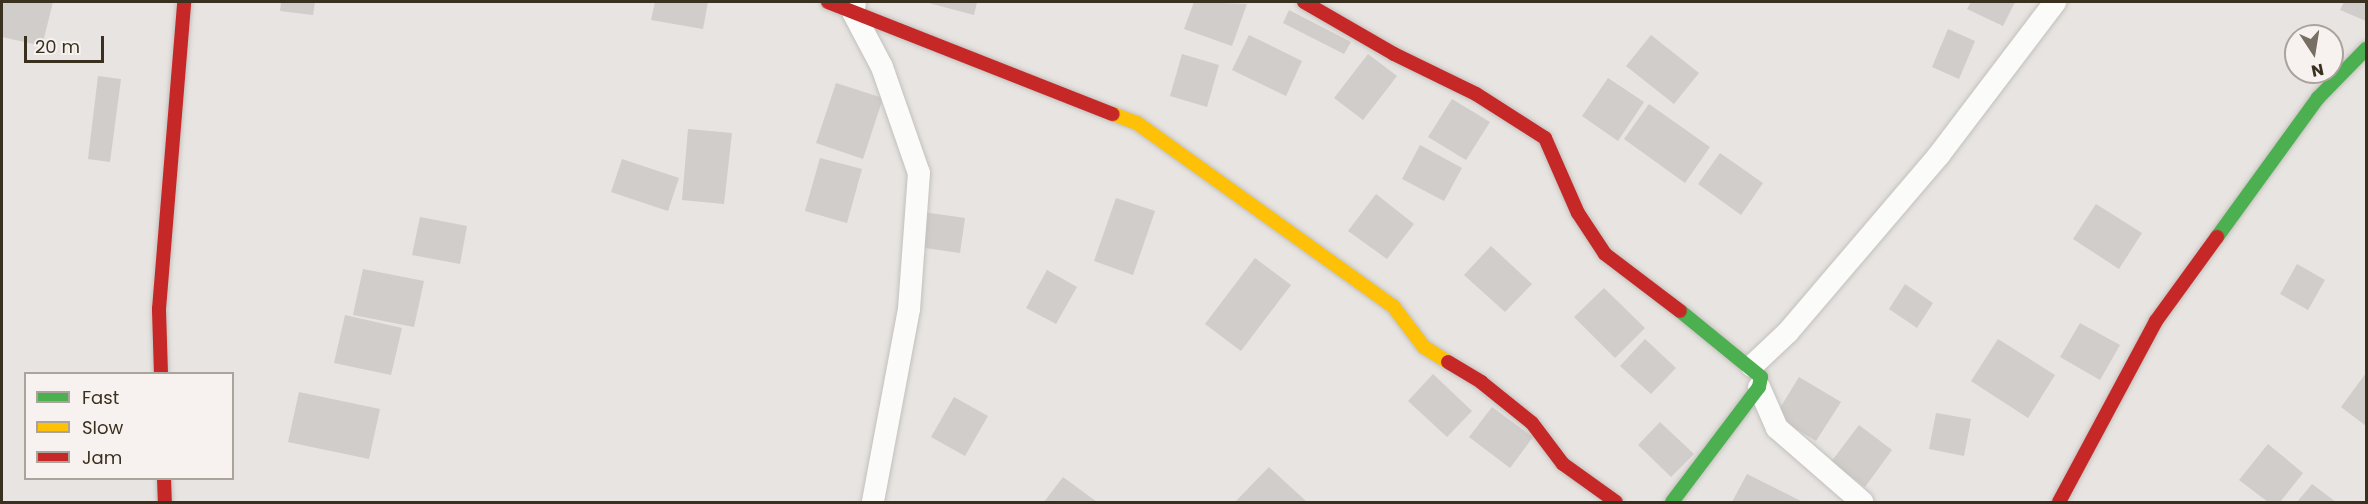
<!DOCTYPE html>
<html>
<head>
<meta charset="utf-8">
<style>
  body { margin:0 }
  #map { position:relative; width:2368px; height:504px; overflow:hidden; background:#e7e4e1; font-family:Poppins,sans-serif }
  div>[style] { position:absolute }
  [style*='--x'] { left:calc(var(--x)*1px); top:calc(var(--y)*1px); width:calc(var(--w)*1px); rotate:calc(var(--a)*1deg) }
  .building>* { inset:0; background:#d0cdca }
  .roads { filter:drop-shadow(0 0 2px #c3c0bd) drop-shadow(0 0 2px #c3c0bd) }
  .street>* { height:22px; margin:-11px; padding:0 11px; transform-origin:11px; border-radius:11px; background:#fbfbfa }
  .fast>* { height:14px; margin:-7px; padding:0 7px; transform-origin:7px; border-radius:7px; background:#4caf50 }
  .slow>* { height:14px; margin:-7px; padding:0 7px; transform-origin:7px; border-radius:7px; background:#ffc107 }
  .jam>* { height:14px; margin:-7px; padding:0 7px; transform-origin:7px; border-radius:7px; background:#c62828 }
  span { translate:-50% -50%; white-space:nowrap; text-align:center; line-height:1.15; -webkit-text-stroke:4.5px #f7f2ef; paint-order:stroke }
  .frame { position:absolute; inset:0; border:3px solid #3a301f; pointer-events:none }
  .legend { position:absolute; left:24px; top:372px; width:210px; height:108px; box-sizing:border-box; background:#f7f2ef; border:2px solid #aba49c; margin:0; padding:8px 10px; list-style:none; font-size:18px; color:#3a301f }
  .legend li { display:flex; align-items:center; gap:12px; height:30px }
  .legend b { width:30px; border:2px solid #aba49c }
  .north { position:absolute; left:2284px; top:24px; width:60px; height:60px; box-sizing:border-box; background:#f7f2ef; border:2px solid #aba49c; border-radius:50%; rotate:168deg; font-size:16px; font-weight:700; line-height:24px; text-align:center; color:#3a301f }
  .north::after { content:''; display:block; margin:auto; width:21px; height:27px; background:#776f63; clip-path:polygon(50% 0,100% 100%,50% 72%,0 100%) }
  .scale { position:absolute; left:24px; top:36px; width:80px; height:27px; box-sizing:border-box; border:3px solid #3a301f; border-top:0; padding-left:8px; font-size:18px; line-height:21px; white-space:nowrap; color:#3a301f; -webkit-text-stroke:4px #f7f2ef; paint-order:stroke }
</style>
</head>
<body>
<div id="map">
  <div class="building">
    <div style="clip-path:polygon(2px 2px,53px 2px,42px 46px,2px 37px)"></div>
    <div style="clip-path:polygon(281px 2px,315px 2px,313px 15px,280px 11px)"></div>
    <div style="clip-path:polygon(655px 2px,708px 2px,703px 29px,651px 20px)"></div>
    <div style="clip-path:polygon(925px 2px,977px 2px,974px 15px)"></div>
    <div style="clip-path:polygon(1194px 2px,1247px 4px,1232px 46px,1184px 29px)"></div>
    <div style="clip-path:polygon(1971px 2px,2015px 2px,2003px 26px,1967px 9px)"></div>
    <div style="clip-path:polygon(2344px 2px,2366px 2px,2366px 21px,2340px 10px)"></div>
    <div style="clip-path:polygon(1289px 10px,1351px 42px,1344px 54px,1283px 23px)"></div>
    <div style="clip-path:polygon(1948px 29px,1975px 41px,1959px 79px,1932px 67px)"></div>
    <div style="clip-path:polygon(1249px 35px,1302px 61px,1286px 96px,1232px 70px)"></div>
    <div style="clip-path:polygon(1651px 35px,1699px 73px,1674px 104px,1626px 66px)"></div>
    <div style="clip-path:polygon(1182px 54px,1219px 65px,1207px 107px,1170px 96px)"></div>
    <div style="clip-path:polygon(1368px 54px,1397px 76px,1363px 120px,1334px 98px)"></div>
    <div style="clip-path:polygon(98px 76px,121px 79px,110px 162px,88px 159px)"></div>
    <div style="clip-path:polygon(1608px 78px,1644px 102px,1618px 141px,1582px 116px)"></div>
    <div style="clip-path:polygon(836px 83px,883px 98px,863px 159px,816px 143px)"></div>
    <div style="clip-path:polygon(1452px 99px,1490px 122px,1466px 160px,1428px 137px)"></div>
    <div style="clip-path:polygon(1649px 104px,1710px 147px,1685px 183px,1624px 139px)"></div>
    <div style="clip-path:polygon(688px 129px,732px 133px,724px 204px,682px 200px)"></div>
    <div style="clip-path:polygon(1420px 145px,1462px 168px,1444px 201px,1402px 179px)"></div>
    <div style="clip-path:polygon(1720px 153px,1763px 183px,1741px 215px,1698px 184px)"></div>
    <div style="clip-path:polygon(820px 158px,862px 169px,847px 223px,805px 211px)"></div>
    <div style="clip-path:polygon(622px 159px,679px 178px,668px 211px,611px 192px)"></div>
    <div style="clip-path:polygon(1376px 194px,1414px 224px,1387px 259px,1348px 231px)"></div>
    <div style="clip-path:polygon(1116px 198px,1155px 211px,1133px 275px,1094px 261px)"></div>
    <div style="clip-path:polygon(2096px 204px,2142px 233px,2119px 269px,2073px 239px)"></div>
    <div style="clip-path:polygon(923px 212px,965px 218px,960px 253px,918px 247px)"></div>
    <div style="clip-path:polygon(420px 217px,467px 226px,460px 264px,412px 255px)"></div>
    <div style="clip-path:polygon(1491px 246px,1532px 284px,1505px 312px,1464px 275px)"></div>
    <div style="clip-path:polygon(1255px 258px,1291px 285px,1241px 351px,1205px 324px)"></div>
    <div style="clip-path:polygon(2297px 264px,2325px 280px,2308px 310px,2280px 294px)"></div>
    <div style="clip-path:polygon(363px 269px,424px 281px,414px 327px,353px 315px)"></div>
    <div style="clip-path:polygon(1047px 270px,1077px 287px,1056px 324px,1026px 308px)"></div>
    <div style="clip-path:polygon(1905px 284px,1933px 303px,1917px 328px,1889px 309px)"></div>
    <div style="clip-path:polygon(1604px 288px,1645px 328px,1615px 358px,1574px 317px)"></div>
    <div style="clip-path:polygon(345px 315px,402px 328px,391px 375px,334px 363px)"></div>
    <div style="clip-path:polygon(2080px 323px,2120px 345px,2100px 380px,2060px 357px)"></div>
    <div style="clip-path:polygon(1645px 339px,1676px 368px,1651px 394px,1620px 366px)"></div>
    <div style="clip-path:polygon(1998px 339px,2055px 375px,2028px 418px,1971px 381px)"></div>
    <div style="clip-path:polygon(2366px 373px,2366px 426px,2341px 407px)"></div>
    <div style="clip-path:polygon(1433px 374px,1472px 411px,1447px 437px,1408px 401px)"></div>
    <div style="clip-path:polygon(1799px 377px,1841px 402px,1816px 441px,1775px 416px)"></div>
    <div style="clip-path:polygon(299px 392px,380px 409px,369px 459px,288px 442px)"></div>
    <div style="clip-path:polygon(954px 397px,988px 416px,965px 456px,931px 437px)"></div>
    <div style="clip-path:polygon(1492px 407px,1533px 437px,1510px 468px,1469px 437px)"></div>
    <div style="clip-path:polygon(1936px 413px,1971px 419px,1964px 456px,1929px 449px)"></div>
    <div style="clip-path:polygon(1660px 422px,1694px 454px,1671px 477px,1638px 445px)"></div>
    <div style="clip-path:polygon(1859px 425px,1892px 450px,1865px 487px,1831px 462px)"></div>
    <div style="clip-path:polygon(2268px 444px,2303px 473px,2280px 502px,2268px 502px,2239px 480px)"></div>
    <div style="clip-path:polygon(1269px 467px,1307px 502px,1235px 502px)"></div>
    <div style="clip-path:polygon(1747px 474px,1803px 502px,1732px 502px)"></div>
    <div style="clip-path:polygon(1063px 477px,1097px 502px,1044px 502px)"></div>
    <div style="clip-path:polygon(2312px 484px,2336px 502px,2297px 502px)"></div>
  </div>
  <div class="roads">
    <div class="street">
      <div style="--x:855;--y:3;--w:9;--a:103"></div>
      <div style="--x:853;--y:12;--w:62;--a:62.2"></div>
      <div style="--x:882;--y:67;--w:112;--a:70.8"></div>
      <div style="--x:919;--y:173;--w:136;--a:94.2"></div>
      <div style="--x:909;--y:309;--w:196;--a:100.6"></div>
      <div style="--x:1752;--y:366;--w:50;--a:-43.4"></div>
      <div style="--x:1788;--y:332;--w:233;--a:-49.5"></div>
      <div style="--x:1939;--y:155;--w:192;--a:-52.8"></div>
      <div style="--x:1759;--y:387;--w:45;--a:66.3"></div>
      <div style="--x:1777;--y:428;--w:113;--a:41"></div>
    </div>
    <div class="fast">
      <div style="--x:2217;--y:237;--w:172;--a:-54"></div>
      <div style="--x:2318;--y:98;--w:69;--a:-45.6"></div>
      <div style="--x:1672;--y:502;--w:144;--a:-52.9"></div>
      <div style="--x:1759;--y:387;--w:10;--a:-79"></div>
      <div style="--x:1761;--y:377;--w:104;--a:-140.8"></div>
    </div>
    <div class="slow">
      <div style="--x:1113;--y:114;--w:26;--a:21"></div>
      <div style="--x:1137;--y:123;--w:315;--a:35.6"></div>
      <div style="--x:1393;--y:306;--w:51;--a:52.9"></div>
      <div style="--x:1424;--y:347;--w:28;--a:32"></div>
    </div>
    <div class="jam">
      <div style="--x:828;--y:2;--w:306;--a:21.5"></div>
      <div style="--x:1304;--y:2;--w:104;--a:30"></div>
      <div style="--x:1394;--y:54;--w:91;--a:26"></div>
      <div style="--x:1476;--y:94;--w:82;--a:32.5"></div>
      <div style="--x:1545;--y:138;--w:82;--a:66.3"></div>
      <div style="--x:1578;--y:213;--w:49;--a:56.6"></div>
      <div style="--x:1605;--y:254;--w:94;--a:37.2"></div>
      <div style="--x:1448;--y:362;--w:39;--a:31"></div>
      <div style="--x:1481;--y:382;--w:65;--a:38.8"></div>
      <div style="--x:1532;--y:423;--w:51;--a:52.9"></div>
      <div style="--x:1563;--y:464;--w:65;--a:35.6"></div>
      <div style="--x:161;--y:374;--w:65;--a:-91.8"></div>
      <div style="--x:159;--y:309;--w:308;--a:-85.3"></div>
      <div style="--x:164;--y:478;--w:24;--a:88"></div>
      <div style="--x:2059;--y:502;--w:205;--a:-61.8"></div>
      <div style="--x:2156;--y:321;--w:104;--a:-54"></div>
    </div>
  </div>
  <div class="frame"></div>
  <ul class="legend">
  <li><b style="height:8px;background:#4caf50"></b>Fast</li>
  <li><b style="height:8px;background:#ffc107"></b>Slow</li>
  <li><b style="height:8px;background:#c62828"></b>Jam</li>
  </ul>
  <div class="north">N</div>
  <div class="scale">20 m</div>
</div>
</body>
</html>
